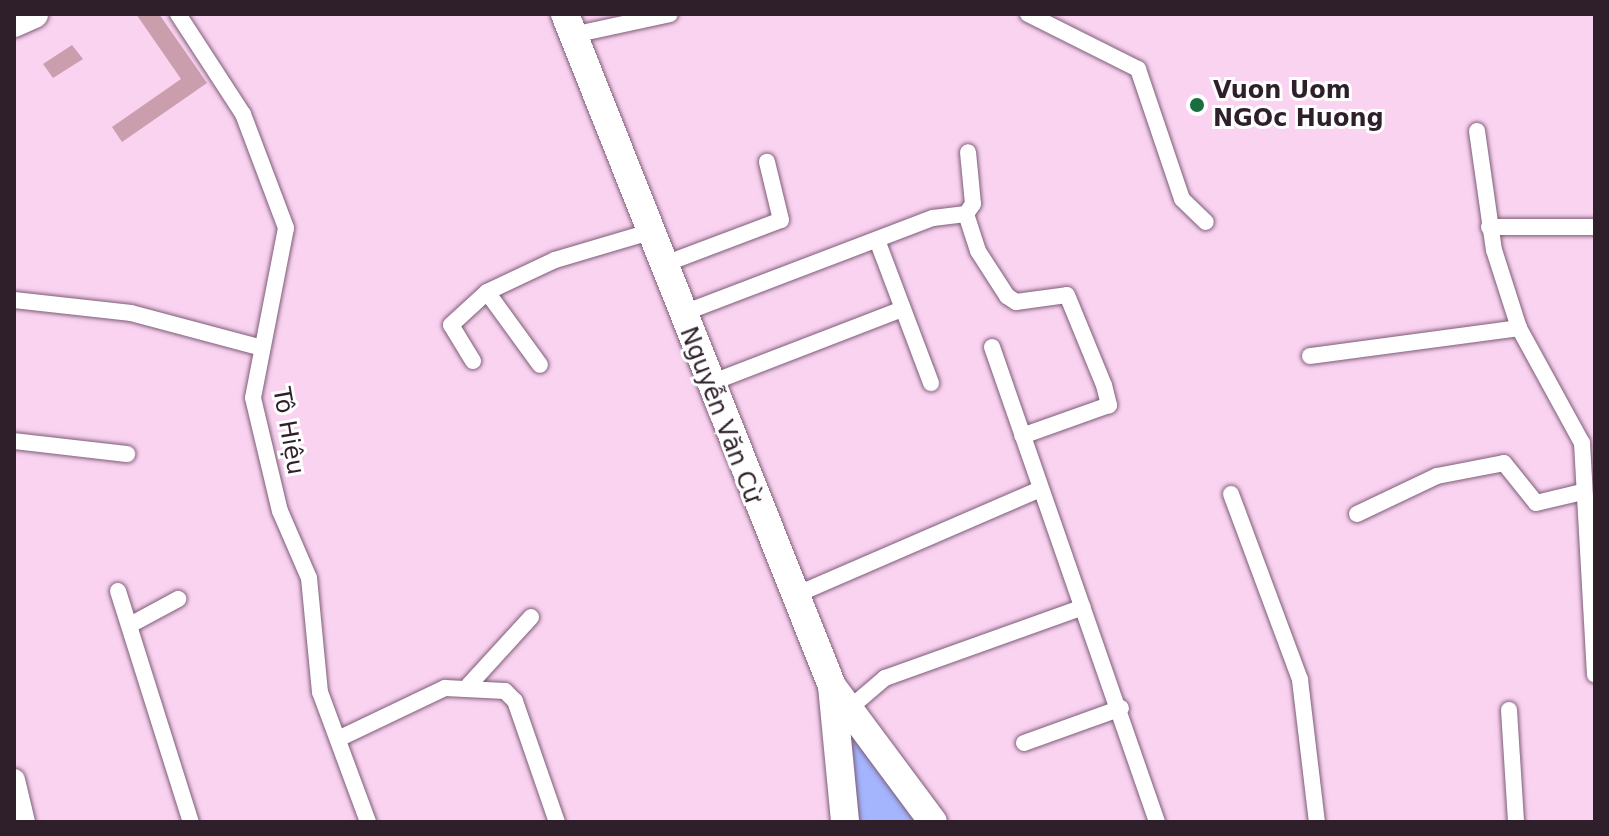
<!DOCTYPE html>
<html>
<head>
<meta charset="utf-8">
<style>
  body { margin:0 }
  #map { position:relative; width:1609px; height:836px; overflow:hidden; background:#fad3f1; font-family:"DejaVu Sans",sans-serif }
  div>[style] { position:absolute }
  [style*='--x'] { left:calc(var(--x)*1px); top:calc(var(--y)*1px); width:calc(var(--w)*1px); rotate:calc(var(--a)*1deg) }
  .green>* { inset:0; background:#a4b4fd }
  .building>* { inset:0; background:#cb9eae }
  .roads { filter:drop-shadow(0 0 2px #7d5c76) drop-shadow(0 0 2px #7d5c76) }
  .street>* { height:16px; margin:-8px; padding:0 8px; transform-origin:8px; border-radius:8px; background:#fff }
  .secondary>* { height:22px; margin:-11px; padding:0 11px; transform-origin:11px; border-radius:11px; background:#fff }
  .highway>* { height:28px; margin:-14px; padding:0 14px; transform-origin:14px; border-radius:14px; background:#fff }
  .dots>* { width:22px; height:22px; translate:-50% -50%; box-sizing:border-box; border:4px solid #fff; border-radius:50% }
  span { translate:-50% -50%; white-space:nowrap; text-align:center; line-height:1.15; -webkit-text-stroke:6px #fff; paint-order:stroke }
  .poi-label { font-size:24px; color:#2e1f2a; font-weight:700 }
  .left { translate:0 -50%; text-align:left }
  .street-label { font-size:24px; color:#2e1f2a }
  .frame { position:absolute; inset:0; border:16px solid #2e1f2a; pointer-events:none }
</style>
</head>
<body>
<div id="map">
  <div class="green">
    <div style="clip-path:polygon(850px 718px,928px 822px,854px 822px)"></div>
  </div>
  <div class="building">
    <div style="clip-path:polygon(136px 14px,159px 14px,207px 83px,122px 142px,112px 127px,181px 79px)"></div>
    <div style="clip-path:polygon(72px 45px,83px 59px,53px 78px,43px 64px)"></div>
  </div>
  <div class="roads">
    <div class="street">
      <div style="--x:178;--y:14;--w:119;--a:57"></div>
      <div style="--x:243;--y:114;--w:122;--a:69.3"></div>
      <div style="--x:286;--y:228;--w:173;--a:101"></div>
      <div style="--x:253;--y:398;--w:116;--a:76.6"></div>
      <div style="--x:280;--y:511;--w:73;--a:66.6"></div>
      <div style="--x:309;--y:578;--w:115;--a:84.5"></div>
      <div style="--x:320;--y:692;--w:139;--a:69.7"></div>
      <div style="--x:1028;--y:14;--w:123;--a:26.6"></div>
      <div style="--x:1138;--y:69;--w:137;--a:71.3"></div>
      <div style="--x:1182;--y:199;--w:33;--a:44"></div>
      <div style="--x:573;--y:35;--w:99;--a:-12.2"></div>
      <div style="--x:1477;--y:131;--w:120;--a:81.9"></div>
      <div style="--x:1494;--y:250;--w:82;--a:72.2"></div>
      <div style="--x:1519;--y:328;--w:131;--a:61.3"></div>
      <div style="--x:1582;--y:443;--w:232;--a:86.8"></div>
      <div style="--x:966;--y:214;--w:39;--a:72"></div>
      <div style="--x:978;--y:251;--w:54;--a:57.2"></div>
      <div style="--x:1007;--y:296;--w:11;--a:34"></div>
      <div style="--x:1016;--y:302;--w:51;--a:-7.8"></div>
      <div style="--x:1067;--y:295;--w:97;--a:67.7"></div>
      <div style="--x:1104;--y:385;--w:21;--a:76"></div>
      <div style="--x:1109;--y:405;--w:92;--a:160.4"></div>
      <div style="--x:966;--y:214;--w:12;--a:-55"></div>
      <div style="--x:973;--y:204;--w:52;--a:-95.5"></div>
      <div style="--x:1489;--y:227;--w:106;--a:0"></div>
      <div style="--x:877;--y:240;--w:153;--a:69.3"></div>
      <div style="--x:662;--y:265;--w:127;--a:-20.7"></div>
      <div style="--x:781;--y:220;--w:60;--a:-103.6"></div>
      <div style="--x:487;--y:292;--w:90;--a:54"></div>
      <div style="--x:14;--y:300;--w:118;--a:6.3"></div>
      <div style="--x:131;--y:313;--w:132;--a:14.9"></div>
      <div style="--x:681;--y:314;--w:270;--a:-20.9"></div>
      <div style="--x:933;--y:218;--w:33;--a:-7"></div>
      <div style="--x:992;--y:347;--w:503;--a:70.84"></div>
      <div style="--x:1310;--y:356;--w:211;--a:-7.6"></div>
      <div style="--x:473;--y:361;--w:42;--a:-121.4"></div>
      <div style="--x:451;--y:325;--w:49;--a:-42.5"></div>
      <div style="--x:487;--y:292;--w:75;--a:-25.2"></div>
      <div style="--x:555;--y:260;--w:95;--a:-16.5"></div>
      <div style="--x:708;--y:384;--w:208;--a:-21.1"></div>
      <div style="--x:14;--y:441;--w:114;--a:6.6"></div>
      <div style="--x:1231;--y:494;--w:198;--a:69.6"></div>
      <div style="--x:1300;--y:680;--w:143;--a:83.2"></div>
      <div style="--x:1357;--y:514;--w:89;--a:-25.4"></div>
      <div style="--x:1437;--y:476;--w:68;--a:-11"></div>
      <div style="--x:1504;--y:463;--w:51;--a:51.3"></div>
      <div style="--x:1536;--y:503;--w:47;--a:-13.4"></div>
      <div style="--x:118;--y:591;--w:242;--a:72.5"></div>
      <div style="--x:791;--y:597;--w:271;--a:-23.4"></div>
      <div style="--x:130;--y:625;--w:55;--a:-28.4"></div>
      <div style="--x:469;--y:685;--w:92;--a:-47.6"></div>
      <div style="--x:851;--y:707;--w:45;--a:-40.5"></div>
      <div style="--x:885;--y:678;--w:210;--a:-19.7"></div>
      <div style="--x:1509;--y:710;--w:112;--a:86.4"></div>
      <div style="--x:338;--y:739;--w:119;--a:-25.5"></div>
      <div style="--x:445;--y:688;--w:60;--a:2.9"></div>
      <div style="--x:505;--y:691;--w:14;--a:45"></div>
      <div style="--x:515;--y:701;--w:128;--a:70.9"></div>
      <div style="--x:1024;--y:743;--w:103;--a:-19.8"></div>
    </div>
    <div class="secondary">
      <div style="--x:14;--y:780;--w:43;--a:76.6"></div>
    </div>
    <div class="highway">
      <div style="--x:565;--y:14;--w:723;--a:68.33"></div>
      <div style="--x:832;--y:686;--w:137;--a:84.5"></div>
      <div style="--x:14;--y:23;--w:22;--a:-24"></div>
      <div style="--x:832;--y:686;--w:169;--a:53.4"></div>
    </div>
  </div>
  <div class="dots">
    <div style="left:1197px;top:105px;background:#176e40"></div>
  </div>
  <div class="poi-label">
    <span class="left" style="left:1213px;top:105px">Vuon Uom<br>NGOc Huong</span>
  </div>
  <div class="street-label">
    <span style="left:720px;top:415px;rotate:69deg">Nguyễn Văn Cừ</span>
    <span style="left:288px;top:431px;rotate:80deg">Tô Hiệu</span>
  </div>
  <div class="frame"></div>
</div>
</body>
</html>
